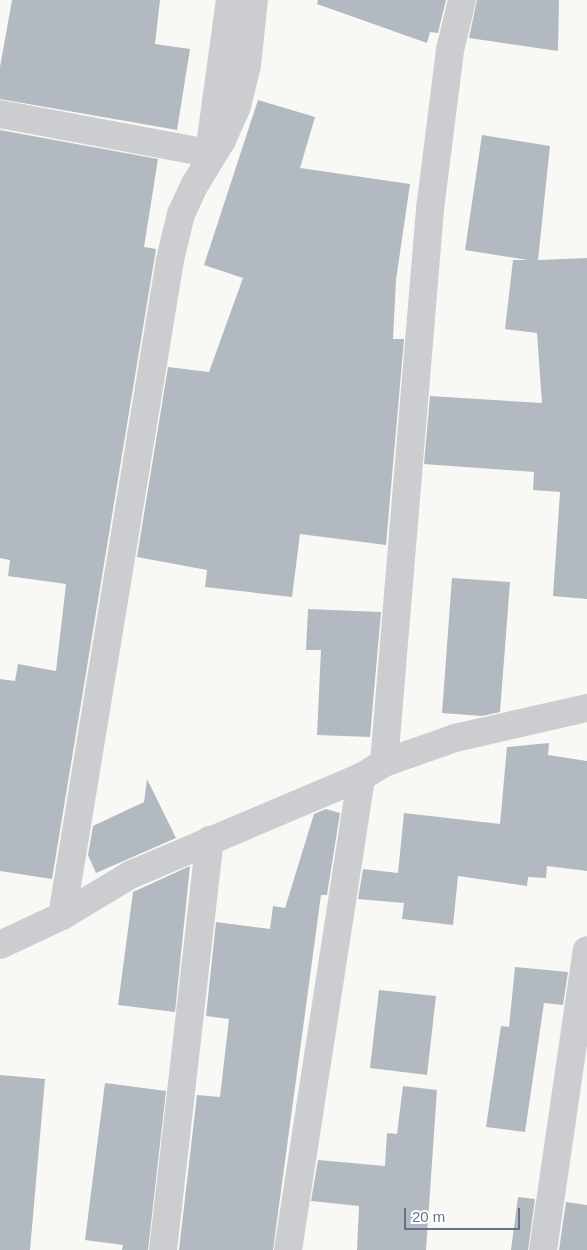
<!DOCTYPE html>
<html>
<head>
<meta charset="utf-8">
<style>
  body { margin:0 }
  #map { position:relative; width:587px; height:1250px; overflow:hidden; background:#f8f8f5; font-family:Arial,sans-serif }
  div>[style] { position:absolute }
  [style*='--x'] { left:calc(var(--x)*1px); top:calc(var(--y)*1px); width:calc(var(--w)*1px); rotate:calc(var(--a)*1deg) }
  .building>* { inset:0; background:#b3b9c0 }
  .minor>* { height:28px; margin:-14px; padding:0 14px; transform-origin:14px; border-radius:14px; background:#cbcdd1 }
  span { translate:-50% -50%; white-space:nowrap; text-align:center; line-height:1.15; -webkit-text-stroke:5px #fff; paint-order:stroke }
  .scale { position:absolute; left:404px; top:1208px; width:116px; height:22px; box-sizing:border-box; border:2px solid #657389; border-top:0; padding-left:6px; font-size:15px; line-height:18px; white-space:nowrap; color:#657389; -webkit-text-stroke:4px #fff; paint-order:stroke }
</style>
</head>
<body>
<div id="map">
  <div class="building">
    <div style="clip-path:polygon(12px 0,160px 0,155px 44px,190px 49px,177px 130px,0 99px,0 67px)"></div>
    <div style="clip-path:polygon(318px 0,446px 0,438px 33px,430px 32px,427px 43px,317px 4px)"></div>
    <div style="clip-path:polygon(477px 0,559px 0,558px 51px,469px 38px)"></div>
    <div style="clip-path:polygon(258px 100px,315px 117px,300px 168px,410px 184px,396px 280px,393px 339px,404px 339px,386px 545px,300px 534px,292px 597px,205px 587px,207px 570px,137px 557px,168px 367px,209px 372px,243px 278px,204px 265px)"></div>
    <div style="clip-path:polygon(0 130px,158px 159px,144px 247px,156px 249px,52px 879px,0 871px,0 679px,15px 681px,18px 664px,56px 671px,66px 584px,8px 576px,10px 560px,0 558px)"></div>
    <div style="clip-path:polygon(482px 135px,550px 146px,538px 260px,587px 258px,587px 599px,553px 596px,560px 492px,533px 490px,534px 472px,424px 464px,430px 396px,542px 403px,537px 333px,505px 329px,513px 260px,528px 260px,465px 250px)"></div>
    <div style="clip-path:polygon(452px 578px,510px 582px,500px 712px,482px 716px,442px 713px)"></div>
    <div style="clip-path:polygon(308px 609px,381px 612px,370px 737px,317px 735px,321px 650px,306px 650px)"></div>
    <div style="clip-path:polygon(549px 743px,548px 755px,587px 761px,587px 871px,547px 866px,546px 878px,528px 877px,527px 886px,458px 876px,453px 925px,402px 919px,404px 903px,358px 899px,363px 869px,398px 873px,404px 813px,500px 824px,507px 747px)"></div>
    <div style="clip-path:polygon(147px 779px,176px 838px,96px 873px,88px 855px,93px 826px,144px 802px)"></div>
    <div style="clip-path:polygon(326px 809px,340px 813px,327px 895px,321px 895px,273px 1250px,179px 1250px,197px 1095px,220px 1097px,229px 1019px,206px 1016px,216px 922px,270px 929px,273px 906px,285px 908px,314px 814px)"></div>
    <div style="clip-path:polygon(190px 866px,175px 1012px,118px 1005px,133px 892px)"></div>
    <div style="clip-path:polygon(515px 967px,568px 972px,563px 1005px,544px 1003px,525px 1132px,486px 1127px,501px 1026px,509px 1027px)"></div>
    <div style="clip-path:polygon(379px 990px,436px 996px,427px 1075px,370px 1068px)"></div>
    <div style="clip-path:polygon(0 1075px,45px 1079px,30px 1250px,0 1250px)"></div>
    <div style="clip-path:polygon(105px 1083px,166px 1091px,148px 1250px,122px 1250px,123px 1245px,85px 1240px)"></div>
    <div style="clip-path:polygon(403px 1086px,437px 1090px,426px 1250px,357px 1250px,359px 1206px,311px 1201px,318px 1160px,385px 1166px,387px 1133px,397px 1134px)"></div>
    <div style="clip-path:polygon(518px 1197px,535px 1199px,528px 1250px,511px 1250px)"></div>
    <div style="clip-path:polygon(566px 1202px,587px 1205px,587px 1250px,559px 1250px)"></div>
  </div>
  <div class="minor">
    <div style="--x:0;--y:114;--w:213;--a:10.6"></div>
    <div style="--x:209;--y:153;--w:154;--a:-82.2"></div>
    <div style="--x:384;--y:763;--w:556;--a:-85.25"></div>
    <div style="--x:430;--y:209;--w:160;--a:-82.8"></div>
    <div style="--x:450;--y:50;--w:51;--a:-76.5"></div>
    <div style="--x:62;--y:916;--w:665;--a:-80.65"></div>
    <div style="--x:170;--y:260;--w:47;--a:-76.6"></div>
    <div style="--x:181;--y:214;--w:31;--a:-65"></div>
    <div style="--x:194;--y:186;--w:54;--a:-58.7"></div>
    <div style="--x:222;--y:140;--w:37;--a:-66"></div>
    <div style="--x:237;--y:106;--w:42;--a:-76.3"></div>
    <div style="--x:247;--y:65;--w:65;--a:-83.9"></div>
    <div style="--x:0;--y:945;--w:68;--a:-25.1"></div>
    <div style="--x:62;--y:916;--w:79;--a:-31.1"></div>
    <div style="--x:130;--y:875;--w:251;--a:-23"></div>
    <div style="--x:361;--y:777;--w:27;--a:-31"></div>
    <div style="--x:384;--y:763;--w:75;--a:-19.4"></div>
    <div style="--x:455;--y:738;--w:135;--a:-12.8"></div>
    <div style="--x:163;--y:1250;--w:413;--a:-83.5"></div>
    <div style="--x:288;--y:1250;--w:479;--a:-81.2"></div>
    <div style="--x:543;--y:1250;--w:303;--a:-81.7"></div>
  </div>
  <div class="scale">20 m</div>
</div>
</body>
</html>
